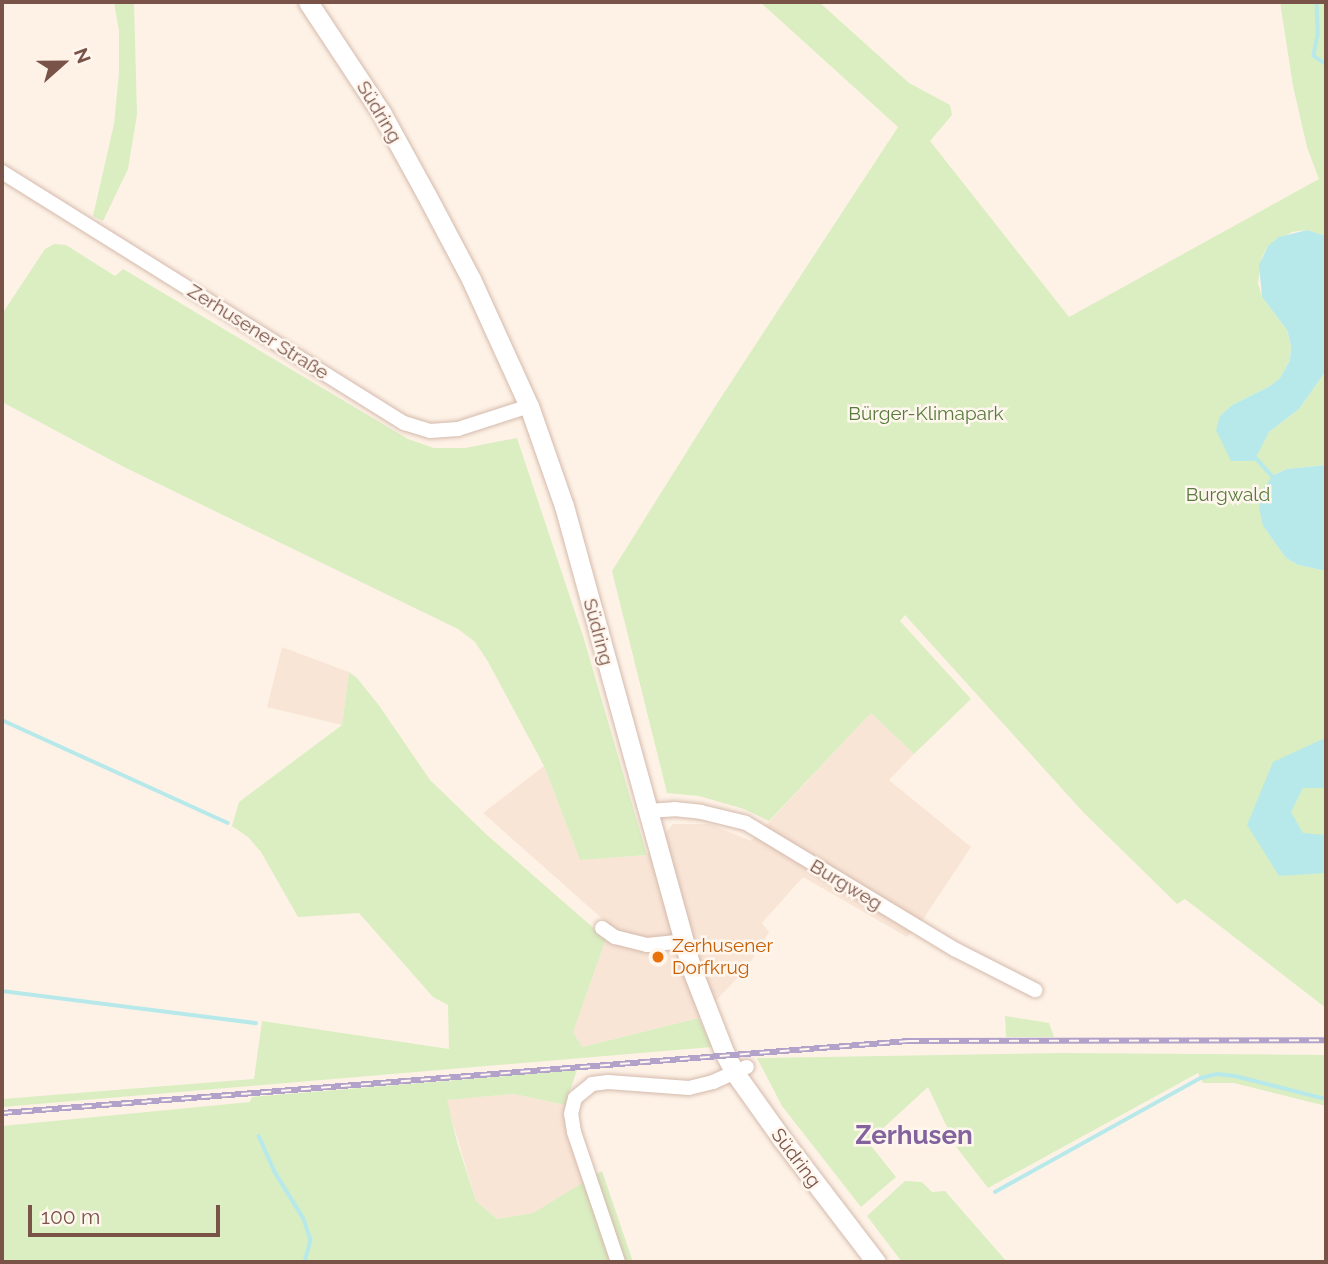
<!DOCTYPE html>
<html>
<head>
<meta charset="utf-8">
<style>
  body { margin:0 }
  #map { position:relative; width:1328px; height:1264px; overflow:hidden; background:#fef2e6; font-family:Raleway,sans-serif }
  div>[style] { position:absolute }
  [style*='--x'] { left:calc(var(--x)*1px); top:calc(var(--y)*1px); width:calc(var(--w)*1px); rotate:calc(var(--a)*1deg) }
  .residential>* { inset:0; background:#f9e5d6 }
  .green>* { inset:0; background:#daeec2 }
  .water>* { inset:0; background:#b8e9ea }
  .stream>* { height:3.5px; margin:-1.75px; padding:0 1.75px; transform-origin:1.75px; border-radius:1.75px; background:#b8e9ea }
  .roads { filter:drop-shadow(0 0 2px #d4baad) drop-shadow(0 0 2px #d4baad) }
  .street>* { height:14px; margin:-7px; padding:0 7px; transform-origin:7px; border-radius:7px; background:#fff }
  .secondary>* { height:19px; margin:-9.5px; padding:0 9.5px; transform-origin:9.5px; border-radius:9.5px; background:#fff }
  .rail>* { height:6px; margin-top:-3px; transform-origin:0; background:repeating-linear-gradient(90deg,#fff6ee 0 10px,#b2a2ca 0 20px); box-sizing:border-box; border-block:2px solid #b2a2ca }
  .dots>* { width:19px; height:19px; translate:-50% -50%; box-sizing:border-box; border:4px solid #fff6ee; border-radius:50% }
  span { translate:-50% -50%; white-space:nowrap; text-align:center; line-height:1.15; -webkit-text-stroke:5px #fff6ee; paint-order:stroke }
  .street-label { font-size:19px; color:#7a5348 }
  .park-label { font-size:19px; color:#577b3c }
  .food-label { font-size:19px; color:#c56008 }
  .left { translate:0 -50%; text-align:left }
  .district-label { font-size:26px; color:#83639e; font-weight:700 }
  .frame { position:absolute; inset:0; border:4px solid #7a5348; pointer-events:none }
  .north { position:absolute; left:28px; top:28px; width:70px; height:70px; -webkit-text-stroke:5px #fff6ee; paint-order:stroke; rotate:69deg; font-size:19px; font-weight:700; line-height:28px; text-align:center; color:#7a5348 }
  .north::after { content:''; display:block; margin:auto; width:24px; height:32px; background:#7a5348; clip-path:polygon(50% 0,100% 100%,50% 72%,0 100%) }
  .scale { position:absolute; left:28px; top:1205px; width:192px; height:32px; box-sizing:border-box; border:4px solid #7a5348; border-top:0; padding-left:9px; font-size:21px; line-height:24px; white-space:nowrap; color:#7a5348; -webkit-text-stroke:5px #fff6ee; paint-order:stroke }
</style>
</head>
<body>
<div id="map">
  <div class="residential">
    <div style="clip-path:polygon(282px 647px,349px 672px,342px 725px,267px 707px)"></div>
    <div style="clip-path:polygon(871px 713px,914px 754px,889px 780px,971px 847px,924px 918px,907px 937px,803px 877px,762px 923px,769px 932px,747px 968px,699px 1018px,582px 1047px,573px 1032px,606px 939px,615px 930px,483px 813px,544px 766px,580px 860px,647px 855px,673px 824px,710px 824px,751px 841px)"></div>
    <div style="clip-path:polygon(514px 1094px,565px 1105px,565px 1126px,583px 1183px,533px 1213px,497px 1219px,476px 1201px,446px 1100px)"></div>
  </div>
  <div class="green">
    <div style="clip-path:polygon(114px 2px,134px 2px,137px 115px,128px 169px,103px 221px,93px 216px,114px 124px,119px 73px,119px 31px)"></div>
    <div style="clip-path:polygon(760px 2px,819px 2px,909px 83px,950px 105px,952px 115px,930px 141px,1069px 317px,1319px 179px,1307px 147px,1293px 86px,1280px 2px,1326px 2px,1326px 236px,1307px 230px,1292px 232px,1268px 246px,1262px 257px,1258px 283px,1262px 297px,1287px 330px,1291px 346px,1290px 360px,1280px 378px,1270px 386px,1232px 405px,1220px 416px,1257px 456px,1259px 445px,1269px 432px,1299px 409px,1326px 371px,1326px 465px,1287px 469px,1273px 475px,1263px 526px,1286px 558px,1298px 565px,1326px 571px,1326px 1008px,1185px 899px,1177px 904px,1083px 812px,905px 615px,900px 621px,971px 699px,914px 754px,871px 713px,769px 821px,744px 809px,699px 796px,667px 793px,612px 571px,718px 402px,898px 127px)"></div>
    <div style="clip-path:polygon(54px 244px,66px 245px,115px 276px,123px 269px,408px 439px,434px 448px,465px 448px,517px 438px,583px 636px,647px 855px,580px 860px,544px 766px,487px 660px,475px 642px,458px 629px,124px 467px,2px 402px,2px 314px,45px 249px)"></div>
    <div style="clip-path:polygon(349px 672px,356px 677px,378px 704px,430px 780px,487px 835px,606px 939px,573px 1032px,582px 1047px,699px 1018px,712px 1047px,2px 1107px,2px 1099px,254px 1079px,262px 1021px,449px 1049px,448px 1005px,433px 997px,359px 913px,298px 917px,261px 852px,248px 837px,232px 826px,239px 802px,342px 725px)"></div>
    <div style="clip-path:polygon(1005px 1016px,1049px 1023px,1054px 1037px,1006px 1037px)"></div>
    <div style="clip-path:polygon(1061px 1053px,1326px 1055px,1326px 1106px,1234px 1083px,1203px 1083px,1198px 1073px,988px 1188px,957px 1148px,928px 1087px,868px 1142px,896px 1177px,861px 1207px,782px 1106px,757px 1058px)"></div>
    <div style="clip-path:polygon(577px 1070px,565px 1105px,514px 1094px,447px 1100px,457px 1142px,476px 1201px,497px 1219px,533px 1213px,602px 1171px,633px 1262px,2px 1262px,2px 1126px,250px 1102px,252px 1097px)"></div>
    <div style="clip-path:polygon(905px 1181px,922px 1182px,932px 1192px,945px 1191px,1007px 1262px,902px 1262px,867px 1216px)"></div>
  </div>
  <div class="water">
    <div style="clip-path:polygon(1307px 230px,1326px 236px,1326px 371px,1299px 409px,1269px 432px,1254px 461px,1231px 461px,1216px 430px,1220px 416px,1232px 405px,1270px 386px,1280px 378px,1290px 360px,1291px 346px,1287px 330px,1262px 297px,1259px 265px,1268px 246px,1279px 237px)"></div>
    <div style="clip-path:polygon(1326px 465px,1326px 571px,1298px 565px,1286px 558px,1263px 526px,1259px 507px,1264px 488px,1273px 475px,1287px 469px)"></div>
    <div style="clip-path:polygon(1325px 738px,1326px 788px,1303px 788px,1291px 812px,1303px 833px,1326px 835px,1326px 873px,1279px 876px,1247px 825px,1273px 762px)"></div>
  </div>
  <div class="stream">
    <div style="--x:1317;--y:2;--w:33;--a:88"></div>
    <div style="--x:1318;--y:35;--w:21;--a:101"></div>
    <div style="--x:1314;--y:56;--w:14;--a:34"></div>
    <div style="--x:1256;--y:458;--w:24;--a:48"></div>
    <div style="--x:2;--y:720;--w:248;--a:24.5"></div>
    <div style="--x:2;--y:991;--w:256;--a:7.2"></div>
    <div style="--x:259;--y:1136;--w:39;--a:66"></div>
    <div style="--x:275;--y:1172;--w:55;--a:58.3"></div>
    <div style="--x:304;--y:1219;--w:22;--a:72"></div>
    <div style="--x:311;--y:1240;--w:23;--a:105"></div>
    <div style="--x:995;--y:1192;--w:235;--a:-29"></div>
    <div style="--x:1201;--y:1078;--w:16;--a:-14"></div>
    <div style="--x:1217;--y:1074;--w:18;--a:6"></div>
    <div style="--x:1235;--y:1076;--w:94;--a:14.2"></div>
  </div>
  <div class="roads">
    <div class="street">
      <div style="--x:2;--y:172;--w:474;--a:32"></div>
      <div style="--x:404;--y:423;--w:27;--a:17"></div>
      <div style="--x:430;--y:431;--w:28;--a:-4"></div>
      <div style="--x:458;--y:429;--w:75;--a:-17.9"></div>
      <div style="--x:648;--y:811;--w:26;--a:-4"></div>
      <div style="--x:674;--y:809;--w:27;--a:6"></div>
      <div style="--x:701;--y:812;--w:46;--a:13.7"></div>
      <div style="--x:746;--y:823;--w:245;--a:31.2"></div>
      <div style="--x:956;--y:950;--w:89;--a:26.9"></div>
      <div style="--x:602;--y:928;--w:16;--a:35"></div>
      <div style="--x:615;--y:937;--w:33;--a:14"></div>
      <div style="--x:647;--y:945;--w:37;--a:-6"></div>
      <div style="--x:618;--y:1262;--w:137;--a:-108.7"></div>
      <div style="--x:574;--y:1132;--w:18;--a:-99"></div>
      <div style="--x:571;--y:1114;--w:16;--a:-76"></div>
      <div style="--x:575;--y:1098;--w:22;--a:-39"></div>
      <div style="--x:592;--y:1084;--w:16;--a:-7"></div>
      <div style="--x:608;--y:1082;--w:81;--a:4.2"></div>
      <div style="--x:689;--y:1088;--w:25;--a:-14"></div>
      <div style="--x:713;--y:1082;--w:37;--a:-24"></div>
    </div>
    <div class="secondary">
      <div style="--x:308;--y:2;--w:134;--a:56.5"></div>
      <div style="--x:382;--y:114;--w:91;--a:61.2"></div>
      <div style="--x:426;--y:194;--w:96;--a:62.1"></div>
      <div style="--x:471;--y:279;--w:140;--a:65.5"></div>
      <div style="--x:529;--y:406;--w:106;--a:70.7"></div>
      <div style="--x:564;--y:506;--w:481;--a:74.6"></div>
      <div style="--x:692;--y:970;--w:90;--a:68.6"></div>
      <div style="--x:725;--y:1054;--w:21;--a:62"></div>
      <div style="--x:735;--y:1073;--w:81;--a:54.5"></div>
      <div style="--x:782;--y:1139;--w:155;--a:52.6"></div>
    </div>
  </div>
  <div class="rail">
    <div style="--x:2;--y:1113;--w:910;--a:-4.54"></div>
    <div style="--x:909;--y:1041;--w:417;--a:-0.1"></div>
  </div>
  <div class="dots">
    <div style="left:658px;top:957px;background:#e8710a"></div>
  </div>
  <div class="street-label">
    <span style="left:379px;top:112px;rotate:59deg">Südring</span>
    <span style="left:258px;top:332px;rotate:32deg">Zerhusener Straße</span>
    <span style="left:598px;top:632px;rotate:75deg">Südring</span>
    <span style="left:846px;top:885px;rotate:31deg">Burgweg</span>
    <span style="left:796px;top:1158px;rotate:53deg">Südring</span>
  </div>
  <div class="park-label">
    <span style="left:926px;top:414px">Bürger-Klimapark</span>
    <span style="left:1228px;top:495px">Burgwald</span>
  </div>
  <div class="food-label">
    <span class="left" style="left:672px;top:957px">Zerhusener<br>Dorfkrug</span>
  </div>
  <div class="district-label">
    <span style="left:914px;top:1136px">Zerhusen</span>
  </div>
  <div class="frame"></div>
  <div class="north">N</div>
  <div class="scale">100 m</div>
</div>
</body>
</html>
